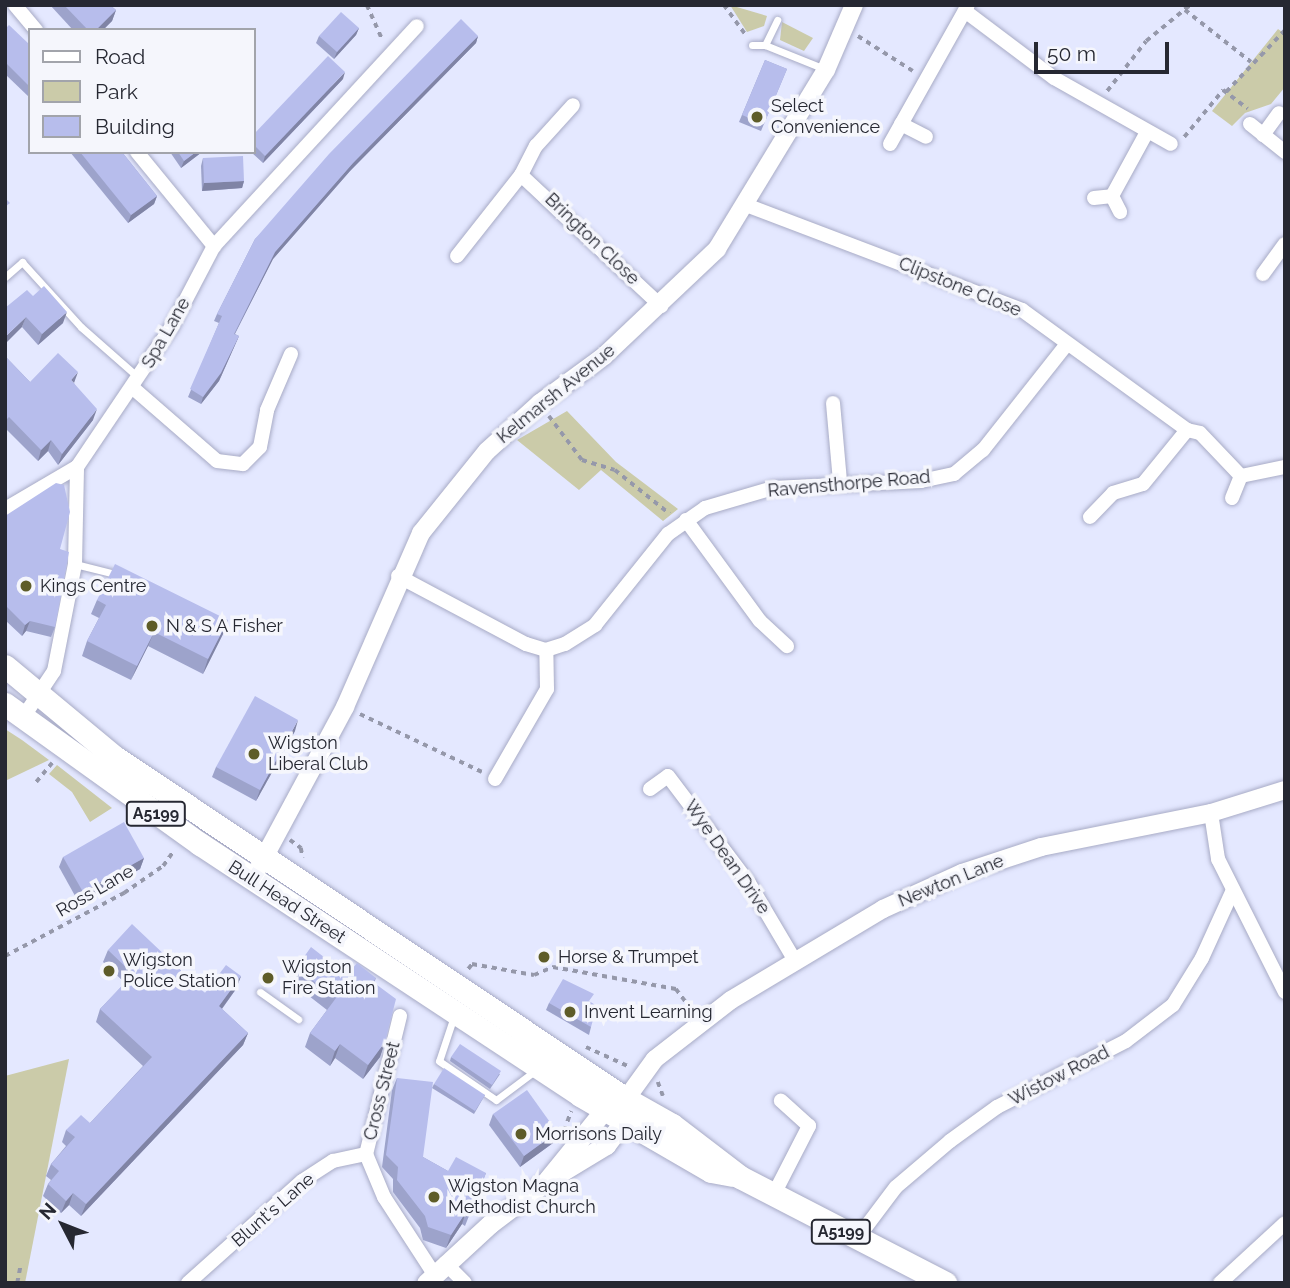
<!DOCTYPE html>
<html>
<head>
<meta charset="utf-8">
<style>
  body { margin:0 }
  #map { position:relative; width:1290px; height:1288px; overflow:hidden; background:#e4e8ff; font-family:Raleway,sans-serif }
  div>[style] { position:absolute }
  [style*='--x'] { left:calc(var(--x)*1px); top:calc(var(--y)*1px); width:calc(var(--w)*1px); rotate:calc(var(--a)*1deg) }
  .green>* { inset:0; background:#cbcba9 }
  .path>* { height:3.5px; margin-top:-1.75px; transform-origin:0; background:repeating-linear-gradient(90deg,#9598aa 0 5px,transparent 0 10px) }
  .roads { filter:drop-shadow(0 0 2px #a8abc6) drop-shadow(0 0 2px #a8abc6) }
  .service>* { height:7px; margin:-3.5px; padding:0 3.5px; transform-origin:3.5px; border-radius:3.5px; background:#fff }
  .minor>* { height:14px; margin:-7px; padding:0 7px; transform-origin:7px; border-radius:7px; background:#fff }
  .tertiary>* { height:18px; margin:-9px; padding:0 9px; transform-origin:9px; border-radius:9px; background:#fff }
  .secondary>* { height:19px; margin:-9.5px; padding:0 9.5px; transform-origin:9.5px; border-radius:9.5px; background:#fff }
  .primary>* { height:23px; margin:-11.5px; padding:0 11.5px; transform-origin:11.5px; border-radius:11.5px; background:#fff }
  .wall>* { inset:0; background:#9da3cb }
  .shaded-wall>* { inset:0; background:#8084a5 }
  .building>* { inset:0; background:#b7bdec }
  .dots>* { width:19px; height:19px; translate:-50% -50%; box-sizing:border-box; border:4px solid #f5f6fc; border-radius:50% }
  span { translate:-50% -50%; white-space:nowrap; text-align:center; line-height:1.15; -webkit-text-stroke:7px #f5f6fc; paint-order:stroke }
  .shield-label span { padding:2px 5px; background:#f5f6fc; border:2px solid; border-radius:5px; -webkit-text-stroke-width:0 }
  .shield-label { font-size:16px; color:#262832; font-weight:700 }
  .poi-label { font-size:18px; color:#262832 }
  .left { translate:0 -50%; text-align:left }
  .street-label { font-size:18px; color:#262832 }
  .frame { position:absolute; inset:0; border:7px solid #262832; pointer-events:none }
  .legend { position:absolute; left:28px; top:28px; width:228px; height:126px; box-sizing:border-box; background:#f5f6fc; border:2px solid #a2a4ab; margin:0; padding:9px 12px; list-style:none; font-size:21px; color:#262832 }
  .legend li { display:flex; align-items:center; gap:14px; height:35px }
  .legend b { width:35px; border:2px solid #a2a4ab }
  .north { position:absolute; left:28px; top:1190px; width:70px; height:70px; -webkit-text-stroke:5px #f5f6fc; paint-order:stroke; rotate:312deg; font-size:19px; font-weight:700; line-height:28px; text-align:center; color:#262832 }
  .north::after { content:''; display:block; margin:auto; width:24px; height:32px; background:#262832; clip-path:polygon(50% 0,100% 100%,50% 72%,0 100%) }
  .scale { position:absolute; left:1034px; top:42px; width:135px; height:32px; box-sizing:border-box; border:4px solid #262832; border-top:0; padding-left:9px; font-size:21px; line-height:24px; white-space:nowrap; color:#262832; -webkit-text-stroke:5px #f5f6fc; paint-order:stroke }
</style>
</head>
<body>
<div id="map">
  <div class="green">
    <div style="clip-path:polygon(730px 5px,767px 16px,764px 26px,747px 32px)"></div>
    <div style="clip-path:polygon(782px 22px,813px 38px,804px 51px,780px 40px)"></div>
    <div style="clip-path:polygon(1278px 29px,1285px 34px,1285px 87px,1271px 104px,1245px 113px,1232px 126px,1212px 111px)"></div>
    <div style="clip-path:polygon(567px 411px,616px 462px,678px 509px,663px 521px,601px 470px,579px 490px,517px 440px)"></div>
    <div style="clip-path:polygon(5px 729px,22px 740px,49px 760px,5px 781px)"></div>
    <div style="clip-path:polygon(57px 765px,112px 808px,90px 822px,72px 792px,49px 774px)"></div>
    <div style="clip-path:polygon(69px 1059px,25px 1283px,5px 1283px,5px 1076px)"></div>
  </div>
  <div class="path">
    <div style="--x:367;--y:5;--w:39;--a:66"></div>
    <div style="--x:724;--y:5;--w:39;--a:54"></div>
    <div style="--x:1185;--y:10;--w:84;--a:38.2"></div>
    <div style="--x:858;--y:36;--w:65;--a:32.5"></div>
    <div style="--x:1107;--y:91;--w:63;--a:-52"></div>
    <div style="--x:1146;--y:41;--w:57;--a:-39.3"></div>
    <div style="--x:1226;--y:92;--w:86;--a:-46.4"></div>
    <div style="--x:1184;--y:137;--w:61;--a:-50.3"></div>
    <div style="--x:1223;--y:90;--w:31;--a:37"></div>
    <div style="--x:549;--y:416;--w:55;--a:53.1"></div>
    <div style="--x:582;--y:460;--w:34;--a:17"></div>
    <div style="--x:615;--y:470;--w:70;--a:38.7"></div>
    <div style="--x:360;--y:714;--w:135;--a:25.4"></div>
    <div style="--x:36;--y:782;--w:25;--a:-50"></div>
    <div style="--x:290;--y:840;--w:14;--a:36"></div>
    <div style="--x:301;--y:848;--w:10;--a:79"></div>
    <div style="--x:5;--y:956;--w:135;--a:-27.9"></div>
    <div style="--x:124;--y:893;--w:47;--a:-34.7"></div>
    <div style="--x:163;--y:866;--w:19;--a:-55"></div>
    <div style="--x:468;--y:969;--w:6;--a:-51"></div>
    <div style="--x:472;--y:964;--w:63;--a:10.1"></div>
    <div style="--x:534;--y:975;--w:21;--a:-23"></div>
    <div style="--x:553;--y:967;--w:125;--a:10.1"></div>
    <div style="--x:676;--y:989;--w:25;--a:53"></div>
    <div style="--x:586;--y:1047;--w:48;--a:24.4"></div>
    <div style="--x:658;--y:1082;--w:15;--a:70"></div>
    <div style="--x:564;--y:1131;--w:21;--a:-71"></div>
    <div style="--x:17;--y:1283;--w:16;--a:-79"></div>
  </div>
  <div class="roads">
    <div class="service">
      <div style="--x:752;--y:45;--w:13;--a:0"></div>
      <div style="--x:765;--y:45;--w:65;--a:21.8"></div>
      <div style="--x:765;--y:45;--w:28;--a:-64"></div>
      <div style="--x:5;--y:277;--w:23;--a:-41"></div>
      <div style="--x:22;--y:262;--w:88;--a:47.8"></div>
      <div style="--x:81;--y:327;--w:77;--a:41.3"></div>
      <div style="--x:75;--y:564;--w:45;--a:14"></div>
      <div style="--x:260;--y:992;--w:47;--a:35.4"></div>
      <div style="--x:454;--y:1016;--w:47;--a:108.4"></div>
      <div style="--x:439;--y:1061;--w:69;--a:34.4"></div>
      <div style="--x:496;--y:1100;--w:50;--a:-36.9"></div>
    </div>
    <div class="minor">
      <div style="--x:15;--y:5;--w:33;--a:50"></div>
      <div style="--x:965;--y:11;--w:111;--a:37"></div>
      <div style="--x:1054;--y:78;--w:134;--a:29.4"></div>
      <div style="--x:901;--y:124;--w:28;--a:27"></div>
      <div style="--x:1250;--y:124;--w:45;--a:38.7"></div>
      <div style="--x:1263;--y:135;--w:27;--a:-54"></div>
      <div style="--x:890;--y:144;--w:159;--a:-60.7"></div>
      <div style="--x:137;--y:152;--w:122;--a:50.7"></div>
      <div style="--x:521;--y:175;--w:192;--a:43.1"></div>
      <div style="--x:1112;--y:196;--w:18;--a:63"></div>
      <div style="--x:1094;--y:198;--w:18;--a:-6"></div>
      <div style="--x:1112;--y:196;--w:73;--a:-61.3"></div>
      <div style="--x:746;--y:205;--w:295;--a:20.8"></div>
      <div style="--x:1022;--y:310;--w:204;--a:36"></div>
      <div style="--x:1187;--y:430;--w:13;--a:13"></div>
      <div style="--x:1200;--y:433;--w:59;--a:46.4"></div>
      <div style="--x:1241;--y:476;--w:45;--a:-11.6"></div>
      <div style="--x:457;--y:256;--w:103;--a:-51.7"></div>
      <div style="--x:521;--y:175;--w:33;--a:-63"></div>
      <div style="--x:536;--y:146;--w:55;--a:-47.9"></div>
      <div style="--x:1263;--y:274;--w:37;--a:-54"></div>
      <div style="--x:133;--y:388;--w:111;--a:41"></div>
      <div style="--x:217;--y:461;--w:26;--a:7"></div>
      <div style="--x:243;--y:464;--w:24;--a:-45"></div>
      <div style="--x:260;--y:447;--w:38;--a:-79"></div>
      <div style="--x:267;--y:410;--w:61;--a:-66.8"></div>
      <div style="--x:833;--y:403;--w:79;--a:84.9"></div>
      <div style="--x:1232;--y:498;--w:24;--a:-68"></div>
      <div style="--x:5;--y:509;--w:83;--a:-30.3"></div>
      <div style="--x:1090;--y:517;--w:33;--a:-46"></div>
      <div style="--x:1113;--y:493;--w:31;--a:-17"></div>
      <div style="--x:1143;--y:484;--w:70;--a:-50.8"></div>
      <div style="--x:686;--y:520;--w:125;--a:53.8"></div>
      <div style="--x:760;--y:621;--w:37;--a:43"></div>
      <div style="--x:398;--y:576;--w:145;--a:28"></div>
      <div style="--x:526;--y:644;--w:21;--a:17"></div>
      <div style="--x:546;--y:650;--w:20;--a:-18"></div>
      <div style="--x:565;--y:644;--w:36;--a:-32"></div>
      <div style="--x:595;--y:625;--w:117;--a:-51.3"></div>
      <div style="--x:668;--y:534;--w:45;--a:-35.1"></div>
      <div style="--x:705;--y:508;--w:71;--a:-16.4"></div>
      <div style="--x:773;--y:488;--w:148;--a:-2.7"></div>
      <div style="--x:921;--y:481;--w:34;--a:-12"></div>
      <div style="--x:954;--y:474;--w:38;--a:-40"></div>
      <div style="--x:983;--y:450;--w:135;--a:-51.6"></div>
      <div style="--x:22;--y:719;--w:58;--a:-56.3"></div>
      <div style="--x:54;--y:671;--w:109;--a:-78.9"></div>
      <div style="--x:75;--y:564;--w:97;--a:-88.8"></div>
      <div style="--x:77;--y:467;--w:170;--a:-56"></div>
      <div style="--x:172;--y:326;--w:90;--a:-62.3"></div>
      <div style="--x:214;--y:246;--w:299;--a:-47.3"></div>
      <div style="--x:495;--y:779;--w:104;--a:-60"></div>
      <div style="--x:547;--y:689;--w:39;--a:-91"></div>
      <div style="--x:650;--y:789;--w:22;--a:-36"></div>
      <div style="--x:668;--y:776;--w:134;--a:52.9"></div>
      <div style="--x:749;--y:883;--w:88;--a:59.4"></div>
      <div style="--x:1211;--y:813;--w:47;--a:81.3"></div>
      <div style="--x:1218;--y:859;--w:149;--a:63.3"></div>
      <div style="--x:400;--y:1016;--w:142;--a:103.8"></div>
      <div style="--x:366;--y:1154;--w:47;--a:67.3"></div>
      <div style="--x:384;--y:1197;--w:92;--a:57"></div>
      <div style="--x:773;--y:1196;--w:79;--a:-62.8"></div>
      <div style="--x:809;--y:1126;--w:38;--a:-138"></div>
      <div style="--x:856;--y:1240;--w:66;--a:-53"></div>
      <div style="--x:896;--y:1187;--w:71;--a:-40.4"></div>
      <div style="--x:950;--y:1141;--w:58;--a:-35.9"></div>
      <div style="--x:997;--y:1107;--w:145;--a:-27.1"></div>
      <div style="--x:1126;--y:1041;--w:59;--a:-37.5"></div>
      <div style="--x:1173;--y:1005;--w:55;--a:-58.3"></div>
      <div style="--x:1202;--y:958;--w:75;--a:-65.5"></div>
      <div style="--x:445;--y:1263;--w:28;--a:45"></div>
      <div style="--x:188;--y:1283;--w:153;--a:-41.8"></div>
      <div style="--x:302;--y:1181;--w:37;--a:-33"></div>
      <div style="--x:333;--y:1161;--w:34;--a:-12"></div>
      <div style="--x:1220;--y:1283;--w:88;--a:-42.7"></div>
    </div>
    <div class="tertiary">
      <div style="--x:259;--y:867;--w:182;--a:-61.7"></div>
      <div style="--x:345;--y:707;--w:190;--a:-66.4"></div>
      <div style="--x:421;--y:533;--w:105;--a:-51.2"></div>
      <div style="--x:487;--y:451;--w:72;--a:-42.2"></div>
      <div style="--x:540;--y:403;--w:79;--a:-36.3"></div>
      <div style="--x:604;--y:356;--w:156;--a:-43.4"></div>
      <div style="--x:717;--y:249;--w:210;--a:-58.7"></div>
      <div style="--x:826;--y:70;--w:71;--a:-66.7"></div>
      <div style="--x:626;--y:1099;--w:49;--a:-54.1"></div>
      <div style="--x:655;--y:1059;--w:96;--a:-37.8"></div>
      <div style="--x:731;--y:1000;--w:177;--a:-30.9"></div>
      <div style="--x:883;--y:909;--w:87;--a:-24.5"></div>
      <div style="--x:962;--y:873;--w:83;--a:-18.2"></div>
      <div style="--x:1041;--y:847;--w:173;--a:-11.3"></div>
      <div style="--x:1211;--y:813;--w:77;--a:-17.3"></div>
    </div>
    <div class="secondary">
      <div style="--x:548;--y:1179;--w:89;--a:-50.9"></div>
      <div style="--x:604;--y:1110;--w:14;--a:-25"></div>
      <div style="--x:426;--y:1283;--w:87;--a:-42.7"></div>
      <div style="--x:490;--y:1224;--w:73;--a:-37.2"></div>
      <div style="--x:548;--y:1180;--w:68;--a:-31.1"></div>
      <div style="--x:606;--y:1145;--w:30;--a:-53"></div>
      <div style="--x:624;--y:1121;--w:14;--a:-86"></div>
    </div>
    <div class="primary">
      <div style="--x:5;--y:666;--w:144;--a:39.7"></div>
      <div style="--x:116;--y:758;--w:613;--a:33.77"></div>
      <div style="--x:626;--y:1099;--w:53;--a:29.5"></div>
      <div style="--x:672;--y:1125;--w:86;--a:37.4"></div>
      <div style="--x:740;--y:1177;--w:231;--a:27.3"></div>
      <div style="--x:5;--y:704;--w:240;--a:35.7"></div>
      <div style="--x:200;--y:844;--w:455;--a:33.4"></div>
      <div style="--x:580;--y:1095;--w:151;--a:30.1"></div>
      <div style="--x:711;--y:1171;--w:22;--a:10"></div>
    </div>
  </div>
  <div class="wall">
    <div style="clip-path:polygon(50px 5px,110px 5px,116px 10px,112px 21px,103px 30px,73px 30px)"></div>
    <div style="clip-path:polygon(359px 28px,356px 35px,334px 59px,316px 43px,319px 36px)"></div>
    <div style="clip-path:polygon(5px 29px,30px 45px,30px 98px,5px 74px)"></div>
    <div style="clip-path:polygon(478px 36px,476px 43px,350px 171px,273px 259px,235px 334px,239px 336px,219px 381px,201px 404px,188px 397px,219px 323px,214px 321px,217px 314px,255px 239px)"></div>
    <div style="clip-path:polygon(765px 60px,787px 69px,761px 131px,739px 122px)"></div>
    <div style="clip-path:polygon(343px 79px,263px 163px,251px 152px,254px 152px,254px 134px)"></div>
    <div style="clip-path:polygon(70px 152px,122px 152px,157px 196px,154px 204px,128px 223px)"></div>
    <div style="clip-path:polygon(170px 152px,202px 152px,181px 168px)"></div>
    <div style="clip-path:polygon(203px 158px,244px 181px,242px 188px,202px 191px,201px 166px)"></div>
    <div style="clip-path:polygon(33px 296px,63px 323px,38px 345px,22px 327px)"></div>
    <div style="clip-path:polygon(5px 356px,30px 382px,74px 383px,93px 420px,58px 465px,48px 451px,38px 461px,5px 428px)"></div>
    <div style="clip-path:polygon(5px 516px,60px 549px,55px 627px,51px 637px,26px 631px,22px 636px,5px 620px)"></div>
    <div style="clip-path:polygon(97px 600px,228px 620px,223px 634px,203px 674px,148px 646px,131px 680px,82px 656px,87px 641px,99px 618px,91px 614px)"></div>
    <div style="clip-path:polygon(295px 731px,256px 801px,212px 777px,216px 767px)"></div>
    <div style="clip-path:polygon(63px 857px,144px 858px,140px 869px,79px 903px,59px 867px)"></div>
    <div style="clip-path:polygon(108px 950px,205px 993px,241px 976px,236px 989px,222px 1009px,248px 1033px,243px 1045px,81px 1216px,69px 1205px,61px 1213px,43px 1196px,48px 1184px,51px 1180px,46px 1176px,51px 1164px,66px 1146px,62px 1142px,66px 1130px,90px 1123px,143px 1066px,96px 1022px,100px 1009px,125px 983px,103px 962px)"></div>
    <div style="clip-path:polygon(296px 968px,376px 978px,374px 983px,385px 1042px,380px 1057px,363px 1079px,335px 1058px,330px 1066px,305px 1047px,310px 1033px,327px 1010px,291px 982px)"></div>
    <div style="clip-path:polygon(591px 1002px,591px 1027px,589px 1035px,546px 1010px,549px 1003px)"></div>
    <div style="clip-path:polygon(451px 1057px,500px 1074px,490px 1089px,450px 1061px)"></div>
    <div style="clip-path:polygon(397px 1078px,423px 1157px,448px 1171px,486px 1173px,465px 1226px,462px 1224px,446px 1248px,423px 1240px,420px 1228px,393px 1192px,393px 1179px,382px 1167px,392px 1090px)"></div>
    <div style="clip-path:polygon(434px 1084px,485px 1095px,474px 1114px,432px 1088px)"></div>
    <div style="clip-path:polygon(493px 1114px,553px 1143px,520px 1167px,489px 1125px)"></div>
  </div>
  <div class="shaded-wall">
    <div style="clip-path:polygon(116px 10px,112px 21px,103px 30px,96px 30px)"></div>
    <div style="clip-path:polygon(359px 28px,356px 35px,334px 59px,337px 52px)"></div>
    <div style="clip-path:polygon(478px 36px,476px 43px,350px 171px,273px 259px,231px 341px,275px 252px,353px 163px)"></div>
    <div style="clip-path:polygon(345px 72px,343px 79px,263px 163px,265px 156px)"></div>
    <div style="clip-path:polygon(196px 152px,202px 152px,181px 168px,184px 161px)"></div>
    <div style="clip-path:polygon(244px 181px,242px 188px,202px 191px,204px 183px)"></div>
    <div style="clip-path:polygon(157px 196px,154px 204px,128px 223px,131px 215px)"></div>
    <div style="clip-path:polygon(67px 312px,63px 323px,38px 345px,42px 334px)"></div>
    <div style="clip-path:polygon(26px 317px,22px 327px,5px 344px,5px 337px)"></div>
    <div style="clip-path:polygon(239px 336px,219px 381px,201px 404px,203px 397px)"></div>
    <div style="clip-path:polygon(78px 372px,74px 383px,71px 380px)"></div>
    <div style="clip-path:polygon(97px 409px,93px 420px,58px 465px,62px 454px)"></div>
    <div style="clip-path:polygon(51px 440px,48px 451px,38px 461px,41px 450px)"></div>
    <div style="clip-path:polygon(228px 620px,223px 634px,203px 674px,208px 659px)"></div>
    <div style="clip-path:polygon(30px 621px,26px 631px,22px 636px,25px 625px)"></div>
    <div style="clip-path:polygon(154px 632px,148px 646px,131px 680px,137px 666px)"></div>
    <div style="clip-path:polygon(298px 720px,295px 731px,256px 801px,260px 790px)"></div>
    <div style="clip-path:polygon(144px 858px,140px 869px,79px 903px,83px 892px)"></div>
    <div style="clip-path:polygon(241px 976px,236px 989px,215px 1018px,219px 1006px)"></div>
    <div style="clip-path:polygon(248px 1033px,243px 1045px,81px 1216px,86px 1204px)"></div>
    <div style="clip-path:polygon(385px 1042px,380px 1057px,363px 1079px,368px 1065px)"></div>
    <div style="clip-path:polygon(340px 1044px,335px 1058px,330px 1066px,335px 1051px)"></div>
    <div style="clip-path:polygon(557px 1132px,553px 1143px,520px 1167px,524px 1156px)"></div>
    <div style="clip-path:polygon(73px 1193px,69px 1205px,61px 1213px,66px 1201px)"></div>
    <div style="clip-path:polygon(466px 1212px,462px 1224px,446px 1248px,451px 1235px)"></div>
  </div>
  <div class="building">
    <div style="clip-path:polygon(64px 5px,110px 5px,116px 10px,96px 30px,88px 30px)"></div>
    <div style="clip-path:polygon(341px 12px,359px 28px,337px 52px,319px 36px)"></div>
    <div style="clip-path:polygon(461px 19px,478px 36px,353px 163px,275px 252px,234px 334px,239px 336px,221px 373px,203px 397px,190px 389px,222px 316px,217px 314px,255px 239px,329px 154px)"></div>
    <div style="clip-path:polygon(9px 25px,30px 45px,30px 87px,5px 62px,5px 29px)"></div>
    <div style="clip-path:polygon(328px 56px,345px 72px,265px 156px,254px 145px,254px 134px)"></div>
    <div style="clip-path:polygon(765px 60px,787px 69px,764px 124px,742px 115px)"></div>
    <div style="clip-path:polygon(80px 152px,122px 152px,157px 196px,131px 215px)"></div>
    <div style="clip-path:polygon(178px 152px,196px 152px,184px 161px)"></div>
    <div style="clip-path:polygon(243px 156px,244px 181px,204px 183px,203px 158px)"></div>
    <div style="clip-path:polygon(5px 198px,10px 203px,5px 207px)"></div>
    <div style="clip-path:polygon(44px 286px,67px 312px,42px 334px,26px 317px,5px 337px,5px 308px,27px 290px,33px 296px)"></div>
    <div style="clip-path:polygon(58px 353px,78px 372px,71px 380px,97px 409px,62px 454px,51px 440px,41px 450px,9px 417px,5px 421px,5px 356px,30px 382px)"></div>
    <div style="clip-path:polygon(56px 483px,64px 485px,70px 512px,60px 549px,69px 552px,55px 627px,30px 621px,25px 625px,5px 605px,5px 516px)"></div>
    <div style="clip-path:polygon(115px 564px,228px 620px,208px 659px,154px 632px,137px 666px,87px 641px,106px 605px,97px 600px)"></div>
    <div style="clip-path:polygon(255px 696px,298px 720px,260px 790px,216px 767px)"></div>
    <div style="clip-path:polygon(124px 822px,144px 858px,83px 892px,63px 857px)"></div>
    <div style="clip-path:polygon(132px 924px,205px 993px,226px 965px,241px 976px,219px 1006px,248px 1033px,86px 1204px,73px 1193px,66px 1201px,48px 1184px,59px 1171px,51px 1164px,75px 1137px,66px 1130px,81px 1115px,90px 1123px,152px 1057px,100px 1009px,133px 974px,108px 950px)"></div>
    <div style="clip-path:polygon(311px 947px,347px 975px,357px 963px,376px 978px,373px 982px,396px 999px,385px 1042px,368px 1065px,340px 1044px,335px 1051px,310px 1033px,336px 998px,296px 968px)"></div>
    <div style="clip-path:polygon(563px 979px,594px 994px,589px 1001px,597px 1006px,591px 1027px,549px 1003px)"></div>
    <div style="clip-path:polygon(460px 1044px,501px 1071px,492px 1085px,451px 1057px)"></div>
    <div style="clip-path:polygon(444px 1068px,485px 1095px,475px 1111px,434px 1084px)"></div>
    <div style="clip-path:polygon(397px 1078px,433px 1082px,423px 1157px,448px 1171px,456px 1157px,486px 1173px,470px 1214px,466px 1212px,451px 1235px,428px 1227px,425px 1216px,397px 1180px,398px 1167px,386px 1155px)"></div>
    <div style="clip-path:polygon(527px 1090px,557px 1132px,524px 1156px,493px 1114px)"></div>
  </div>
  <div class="dots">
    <div style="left:757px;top:117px;background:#5e5c28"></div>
    <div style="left:26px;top:586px;background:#5e5c28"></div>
    <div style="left:152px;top:626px;background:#5e5c28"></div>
    <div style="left:254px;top:754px;background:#5e5c28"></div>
    <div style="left:544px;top:957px;background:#5e5c28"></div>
    <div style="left:109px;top:971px;background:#5e5c28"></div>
    <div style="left:268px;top:978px;background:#5e5c28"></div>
    <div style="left:570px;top:1012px;background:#5e5c28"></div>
    <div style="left:521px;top:1134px;background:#5e5c28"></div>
    <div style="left:434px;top:1197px;background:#5e5c28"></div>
  </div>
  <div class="shield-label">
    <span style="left:156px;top:814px">A5199</span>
    <span style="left:841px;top:1232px">A5199</span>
  </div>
  <div class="poi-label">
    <span class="left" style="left:771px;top:117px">Select<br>Convenience</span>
    <span class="left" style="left:40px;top:586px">Kings Centre</span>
    <span class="left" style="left:166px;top:626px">N &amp; S A Fisher</span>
    <span class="left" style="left:268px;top:754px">Wigston<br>Liberal Club</span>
    <span class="left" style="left:558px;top:957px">Horse &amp; Trumpet</span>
    <span class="left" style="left:123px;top:971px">Wigston<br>Police Station</span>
    <span class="left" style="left:282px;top:978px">Wigston<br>Fire Station</span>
    <span class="left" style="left:584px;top:1012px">Invent Learning</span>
    <span class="left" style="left:535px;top:1134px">Morrisons Daily</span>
    <span class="left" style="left:448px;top:1197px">Wigston Magna<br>Methodist Church</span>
  </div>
  <div class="street-label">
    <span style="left:592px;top:239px;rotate:44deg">Brington Close</span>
    <span style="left:960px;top:287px;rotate:22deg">Clipstone Close</span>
    <span style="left:166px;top:333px;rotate:-60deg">Spa Lane</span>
    <span style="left:556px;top:394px;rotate:-39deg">Kelmarsh Avenue</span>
    <span style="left:849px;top:484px;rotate:-5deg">Ravensthorpe Road</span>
    <span style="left:727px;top:857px;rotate:55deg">Wye Dean Drive</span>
    <span style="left:951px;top:881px;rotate:-22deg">Newton Lane</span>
    <span style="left:95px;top:891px;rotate:-30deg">Ross Lane</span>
    <span style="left:287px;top:902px;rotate:33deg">Bull Head Street</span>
    <span style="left:1059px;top:1076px;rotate:-27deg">Wistow Road</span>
    <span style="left:382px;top:1091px;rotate:-76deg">Cross Street</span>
    <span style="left:273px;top:1210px;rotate:-41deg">Blunt's Lane</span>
  </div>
  <div class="frame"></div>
  <ul class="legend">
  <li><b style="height:9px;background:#fff"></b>Road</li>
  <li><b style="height:19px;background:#cbcba9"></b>Park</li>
  <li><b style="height:19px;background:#b7bdec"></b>Building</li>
  </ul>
  <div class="north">N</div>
  <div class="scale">50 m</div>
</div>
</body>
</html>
